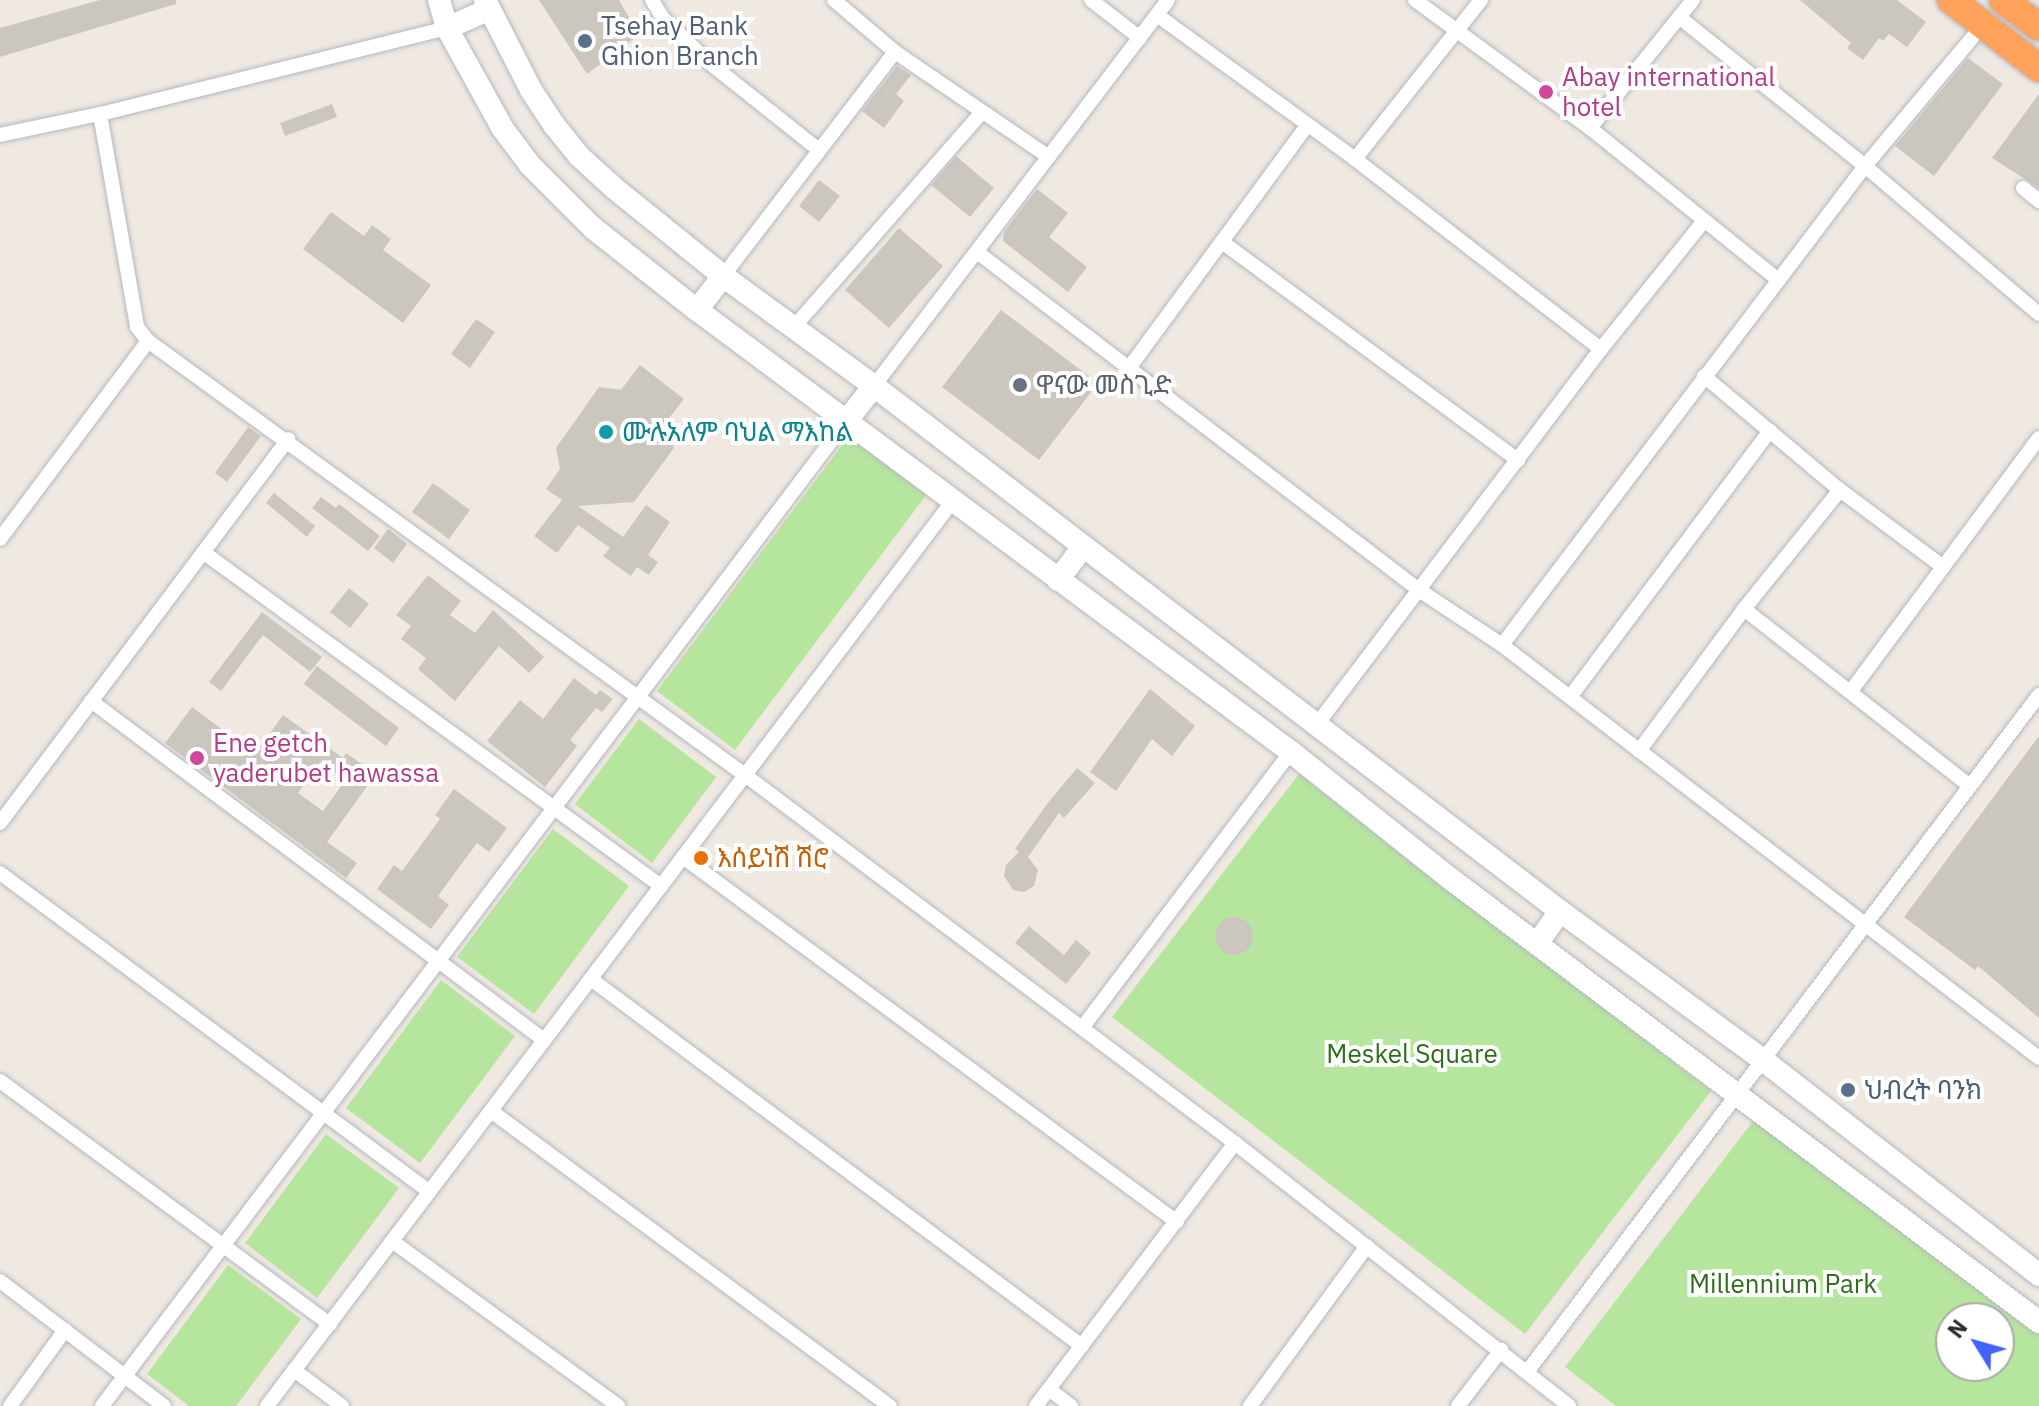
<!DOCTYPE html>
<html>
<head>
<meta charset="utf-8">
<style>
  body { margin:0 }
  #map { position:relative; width:2039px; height:1406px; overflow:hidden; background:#efe9e1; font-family:"IBM Plex Sans","Noto Sans Ethiopic",sans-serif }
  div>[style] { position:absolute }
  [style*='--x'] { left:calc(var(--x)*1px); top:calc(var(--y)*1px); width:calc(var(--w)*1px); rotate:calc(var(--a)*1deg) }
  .green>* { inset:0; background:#b6e59e }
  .building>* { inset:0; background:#cbc7bf }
  .round { border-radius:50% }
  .roads { filter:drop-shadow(0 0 2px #b4b7c1) drop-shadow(0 0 2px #b4b7c1) }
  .street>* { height:14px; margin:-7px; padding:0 7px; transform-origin:7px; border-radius:7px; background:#fff }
  .secondary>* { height:22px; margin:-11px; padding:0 11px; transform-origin:11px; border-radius:11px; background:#fff }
  .highway>* { height:28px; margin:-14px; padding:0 14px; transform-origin:14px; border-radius:14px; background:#ffa35c }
  .dots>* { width:22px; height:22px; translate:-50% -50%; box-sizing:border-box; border:4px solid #fff; border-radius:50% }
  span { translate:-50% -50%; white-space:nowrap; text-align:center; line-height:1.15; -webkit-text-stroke:8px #fff; paint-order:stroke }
  .service-label { font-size:26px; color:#4e5e75 }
  .left { translate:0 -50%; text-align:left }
  .hotel-label { font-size:26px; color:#b23c85 }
  .worship-label { font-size:26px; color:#5b616d }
  .culture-label { font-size:26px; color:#0d838f }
  .food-label { font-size:26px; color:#c56008 }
  .park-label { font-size:26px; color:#2c6e1b }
  .north { position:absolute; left:1935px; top:1302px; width:80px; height:80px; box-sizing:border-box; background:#fff; border:2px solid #ababab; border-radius:50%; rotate:307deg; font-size:22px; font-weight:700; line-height:32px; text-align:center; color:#2e2e2e }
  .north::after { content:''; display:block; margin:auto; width:28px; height:36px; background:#4264fb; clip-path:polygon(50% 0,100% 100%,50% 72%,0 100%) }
</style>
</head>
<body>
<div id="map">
  <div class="green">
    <div style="clip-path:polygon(855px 428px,933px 486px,735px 750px,657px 691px)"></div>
    <div style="clip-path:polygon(639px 719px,716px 777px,652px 863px,575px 804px)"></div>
    <div style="clip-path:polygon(1299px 774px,1711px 1091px,1525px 1334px,1112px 1017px)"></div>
    <div style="clip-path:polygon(553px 829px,629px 886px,534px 1014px,457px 957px)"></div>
    <div style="clip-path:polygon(441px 980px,515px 1036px,420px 1163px,346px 1108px)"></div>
    <div style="clip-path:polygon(evenodd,1760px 1112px,2039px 1325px,2039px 1406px,1616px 1406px,1565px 1367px,1760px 1112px,1951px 1318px,1999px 1318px,1999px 1366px,1951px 1366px,1951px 1318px)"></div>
    <div style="clip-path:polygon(326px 1134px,399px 1188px,317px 1298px,245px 1243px)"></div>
    <div style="clip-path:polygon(228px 1265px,301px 1319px,236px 1406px,189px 1406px,147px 1374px)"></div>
  </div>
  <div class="building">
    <div style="clip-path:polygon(100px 0,176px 0,176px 4px,0 57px,0 28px)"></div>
    <div style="clip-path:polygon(539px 0,619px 0,639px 35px,587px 74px)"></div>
    <div style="clip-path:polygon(1800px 0,1897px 0,1926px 22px,1907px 47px,1889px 34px,1883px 41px,1879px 38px,1863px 60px,1847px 48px,1851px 43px)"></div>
    <div style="clip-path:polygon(1968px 58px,2003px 84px,1934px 176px,1895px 146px)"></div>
    <div style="clip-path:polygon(897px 66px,911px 75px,896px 94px,904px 101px,884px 128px,862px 111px)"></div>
    <div style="clip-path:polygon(2039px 94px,2039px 188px,1992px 158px)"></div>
    <div style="clip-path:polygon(332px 104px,337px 117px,285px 136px,280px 123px)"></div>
    <div style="clip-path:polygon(956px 156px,994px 188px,970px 217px,931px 185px)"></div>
    <div style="clip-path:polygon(819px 180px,840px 196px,819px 222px,799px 206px)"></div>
    <div style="clip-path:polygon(1037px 189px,1068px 213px,1049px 237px,1087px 267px,1068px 292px,1003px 241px,1004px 232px)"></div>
    <div style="clip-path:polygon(331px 212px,364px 236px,372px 225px,391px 239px,383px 250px,431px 285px,403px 323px,303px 249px)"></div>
    <div style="clip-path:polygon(899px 228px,943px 266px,889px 328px,845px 290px)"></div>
    <div style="clip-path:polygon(1001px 310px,1098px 383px,1039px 460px,942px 387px)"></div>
    <div style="clip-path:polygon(476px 319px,495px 332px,470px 368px,451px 354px)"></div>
    <div style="clip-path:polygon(640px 365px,684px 399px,666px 422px,674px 448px,634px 502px,578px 506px,623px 537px,646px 505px,670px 522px,648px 555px,658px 562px,649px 575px,637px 567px,631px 576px,603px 556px,610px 548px,578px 525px,557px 553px,534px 536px,562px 500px,546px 489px,560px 469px,556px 448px,599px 387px,621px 390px)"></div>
    <div style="clip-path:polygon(248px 427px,261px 436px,227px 482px,215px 473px)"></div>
    <div style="clip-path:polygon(433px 483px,470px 510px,449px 539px,412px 512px)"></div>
    <div style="clip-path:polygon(274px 493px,315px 526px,307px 537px,266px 503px)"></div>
    <div style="clip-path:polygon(321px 497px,336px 508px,339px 504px,380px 536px,368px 551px,312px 508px)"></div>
    <div style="clip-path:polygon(388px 529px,407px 544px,393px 563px,374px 548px)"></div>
    <div style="clip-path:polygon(428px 575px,461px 601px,450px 615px,475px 633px,493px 610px,544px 657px,529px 673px,499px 646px,455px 701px,418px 669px,426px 658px,401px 639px,411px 626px,396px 615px)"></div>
    <div style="clip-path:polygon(349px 588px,369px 604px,350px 628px,330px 612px)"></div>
    <div style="clip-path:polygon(262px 612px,322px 657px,310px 672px,263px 635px,221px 691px,209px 682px)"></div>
    <div style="clip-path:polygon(317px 666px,399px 728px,386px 746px,304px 684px)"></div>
    <div style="clip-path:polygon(574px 678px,596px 695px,600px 690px,613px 699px,602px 712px,596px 708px,570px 740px,577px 746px,545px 787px,487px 741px,520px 700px,543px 719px)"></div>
    <div style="clip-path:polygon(1150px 689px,1195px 726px,1172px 756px,1152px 739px,1116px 791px,1090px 772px)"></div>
    <div style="clip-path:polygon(evenodd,192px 707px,255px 754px,283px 715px,343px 758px,346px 753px,376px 774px,327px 842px,357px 863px,346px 878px,165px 743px,192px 707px,320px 762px,345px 781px,323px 811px,298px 793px,320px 762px)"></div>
    <div style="clip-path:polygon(2039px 736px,2039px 1018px,1978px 966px,1975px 970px,1904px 917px)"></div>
    <div style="clip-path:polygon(1077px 768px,1095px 783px,1064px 818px,1059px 813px,1028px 857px,1038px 870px,1034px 886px,1024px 892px,1013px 890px,1004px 876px,1006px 865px,1019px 852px,1015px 849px,1047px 804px)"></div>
    <div style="clip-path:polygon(454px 789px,507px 828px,489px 852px,477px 843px,438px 896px,449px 905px,431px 929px,377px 889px,394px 865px,402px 871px,440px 819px,435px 815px)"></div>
    <div class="round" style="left:1215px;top:917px;width:38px;height:38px"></div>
    <div style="clip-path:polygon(1029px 926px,1064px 955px,1076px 940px,1091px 953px,1066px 984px,1015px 943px)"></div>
  </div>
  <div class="roads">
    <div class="street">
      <div style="--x:652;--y:0;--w:21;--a:59"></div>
      <div style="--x:663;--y:18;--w:62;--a:44.3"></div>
      <div style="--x:707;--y:61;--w:143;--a:38.5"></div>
      <div style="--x:834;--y:0;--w:80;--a:40.4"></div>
      <div style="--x:895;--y:52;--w:186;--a:34.3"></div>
      <div style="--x:1091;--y:0;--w:62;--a:37.8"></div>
      <div style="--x:1415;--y:0;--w:217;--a:36.2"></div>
      <div style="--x:1590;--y:128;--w:240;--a:38.9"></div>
      <div style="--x:1157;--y:15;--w:245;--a:36"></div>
      <div style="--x:1355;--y:159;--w:311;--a:37.7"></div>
      <div style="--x:1679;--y:17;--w:238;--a:38.7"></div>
      <div style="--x:1865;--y:166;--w:228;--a:40.4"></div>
      <div style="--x:100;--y:114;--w:216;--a:80.1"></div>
      <div style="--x:137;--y:327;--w:18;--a:52"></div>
      <div style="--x:148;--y:341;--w:738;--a:36.02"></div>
      <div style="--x:745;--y:775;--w:613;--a:36.91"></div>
      <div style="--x:1235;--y:1143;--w:425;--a:38.2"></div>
      <div style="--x:1590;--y:128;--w:164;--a:-51.2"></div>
      <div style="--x:0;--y:135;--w:102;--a:-11.9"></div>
      <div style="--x:100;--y:114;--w:357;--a:-13.9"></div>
      <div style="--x:1355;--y:159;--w:203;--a:-51.6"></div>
      <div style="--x:2023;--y:188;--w:21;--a:39"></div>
      <div style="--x:1222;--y:242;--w:368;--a:36.4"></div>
      <div style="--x:977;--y:252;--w:556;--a:37.41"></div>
      <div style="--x:1419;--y:590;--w:100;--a:33.5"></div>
      <div style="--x:1502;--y:645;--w:677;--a:37.56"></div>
      <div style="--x:723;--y:276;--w:282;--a:-52.5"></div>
      <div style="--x:793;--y:328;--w:286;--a:-48.8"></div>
      <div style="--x:1129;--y:368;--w:300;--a:-53.7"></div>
      <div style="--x:1704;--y:376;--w:177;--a:40"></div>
      <div style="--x:1840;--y:490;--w:127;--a:36.7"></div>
      <div style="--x:874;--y:386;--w:485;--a:-52.7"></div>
      <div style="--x:0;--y:539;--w:247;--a:-53.2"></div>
      <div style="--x:203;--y:552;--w:567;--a:36.1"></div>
      <div style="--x:1744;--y:609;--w:287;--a:38.1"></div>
      <div style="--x:1502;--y:645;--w:601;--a:-52.84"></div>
      <div style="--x:1865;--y:166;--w:184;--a:-50.1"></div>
      <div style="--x:1851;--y:691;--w:315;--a:-53.4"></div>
      <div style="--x:1570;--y:697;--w:333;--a:-53.1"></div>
      <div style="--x:91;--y:701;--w:566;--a:36.81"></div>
      <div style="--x:1318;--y:723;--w:469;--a:-52.9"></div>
      <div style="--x:1601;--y:349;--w:164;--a:-51.2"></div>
      <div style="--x:1639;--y:751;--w:177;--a:-53.5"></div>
      <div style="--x:1744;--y:609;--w:153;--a:-51.1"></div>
      <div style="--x:0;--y:823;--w:480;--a:-53.1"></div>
      <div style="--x:683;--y:857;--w:614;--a:36.46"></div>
      <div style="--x:0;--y:873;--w:535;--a:36.57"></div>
      <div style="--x:591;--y:979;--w:613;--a:36.78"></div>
      <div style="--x:1082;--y:1028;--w:346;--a:-52.9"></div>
      <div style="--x:0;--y:1081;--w:410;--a:36.4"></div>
      <div style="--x:491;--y:1111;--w:496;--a:36.5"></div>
      <div style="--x:392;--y:1241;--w:280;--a:36.1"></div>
      <div style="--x:0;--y:1281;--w:206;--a:37.3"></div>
      <div style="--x:294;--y:1370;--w:60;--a:36.9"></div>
      <div style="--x:1527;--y:1372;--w:849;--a:-52.9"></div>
      <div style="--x:1049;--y:1389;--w:28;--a:38"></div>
      <div style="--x:10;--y:1406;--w:94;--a:-54.1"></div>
      <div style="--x:102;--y:1406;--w:1237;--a:-52.92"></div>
      <div style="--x:267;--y:1406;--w:1139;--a:-52.85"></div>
      <div style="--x:1036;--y:1406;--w:330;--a:-52.9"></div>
      <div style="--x:1250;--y:1406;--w:198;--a:-53.8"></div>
      <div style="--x:1458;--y:1406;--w:71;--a:-52.5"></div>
    </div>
    <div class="secondary">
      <div style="--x:439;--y:0;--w:29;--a:74"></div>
      <div style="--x:447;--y:28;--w:115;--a:61"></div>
      <div style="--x:503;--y:129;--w:45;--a:53.1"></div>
      <div style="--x:530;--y:165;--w:89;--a:45"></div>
      <div style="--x:593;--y:228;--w:132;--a:38.3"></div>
      <div style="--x:697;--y:310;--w:740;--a:36.65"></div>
      <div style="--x:1291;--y:752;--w:206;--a:38.5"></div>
      <div style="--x:1452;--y:880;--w:735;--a:36.98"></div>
      <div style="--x:485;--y:0;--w:101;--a:62.9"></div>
      <div style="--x:531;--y:90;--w:42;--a:56.7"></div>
      <div style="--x:554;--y:125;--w:40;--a:51"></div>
      <div style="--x:579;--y:156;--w:47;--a:42.4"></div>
      <div style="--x:614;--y:188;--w:140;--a:38.9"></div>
      <div style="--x:723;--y:276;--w:187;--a:36.1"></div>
      <div style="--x:874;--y:386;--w:864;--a:37.43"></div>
      <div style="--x:1560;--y:911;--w:252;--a:36.3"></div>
      <div style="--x:1763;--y:1060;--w:350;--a:37.9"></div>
      <div style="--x:447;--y:28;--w:45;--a:-23.7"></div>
      <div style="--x:697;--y:310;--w:43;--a:-52.6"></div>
      <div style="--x:848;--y:419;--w:42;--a:-51.8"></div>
      <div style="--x:1058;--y:580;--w:41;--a:-52.9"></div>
      <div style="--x:1537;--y:944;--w:40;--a:-55.1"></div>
    </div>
    <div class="highway">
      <div style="--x:1951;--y:0;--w:111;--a:37.7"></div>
      <div style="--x:2003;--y:0;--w:45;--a:36.9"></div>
    </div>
  </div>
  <div class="dots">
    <div style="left:585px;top:41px;background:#5c6f8a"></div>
    <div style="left:1546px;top:92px;background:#d1479c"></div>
    <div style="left:1020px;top:385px;background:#6b7280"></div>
    <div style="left:606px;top:432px;background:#0f9aa8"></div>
    <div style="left:197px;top:758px;background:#d1479c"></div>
    <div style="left:701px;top:858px;background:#e8710a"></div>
    <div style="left:1848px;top:1090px;background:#5c6f8a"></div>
  </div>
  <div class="service-label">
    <span class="left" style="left:601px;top:41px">Tsehay Bank<br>Ghion Branch</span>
    <span class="left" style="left:1864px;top:1090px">ህብረት ባንክ</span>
  </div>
  <div class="hotel-label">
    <span class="left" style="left:1562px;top:92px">Abay international<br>hotel</span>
    <span class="left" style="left:213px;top:758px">Ene getch<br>yaderubet hawassa</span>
  </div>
  <div class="worship-label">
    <span class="left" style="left:1036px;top:385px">ዋናው መስጊድ</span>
  </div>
  <div class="culture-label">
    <span class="left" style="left:622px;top:432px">ሙሉአለም ባህል ማእከል</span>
  </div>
  <div class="food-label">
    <span class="left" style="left:717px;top:858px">እሰይነሽ ሽሮ</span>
  </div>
  <div class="park-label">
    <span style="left:1412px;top:1054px">Meskel Square</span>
    <span style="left:1783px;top:1284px">Millennium Park</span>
  </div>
  <div class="north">N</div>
</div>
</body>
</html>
